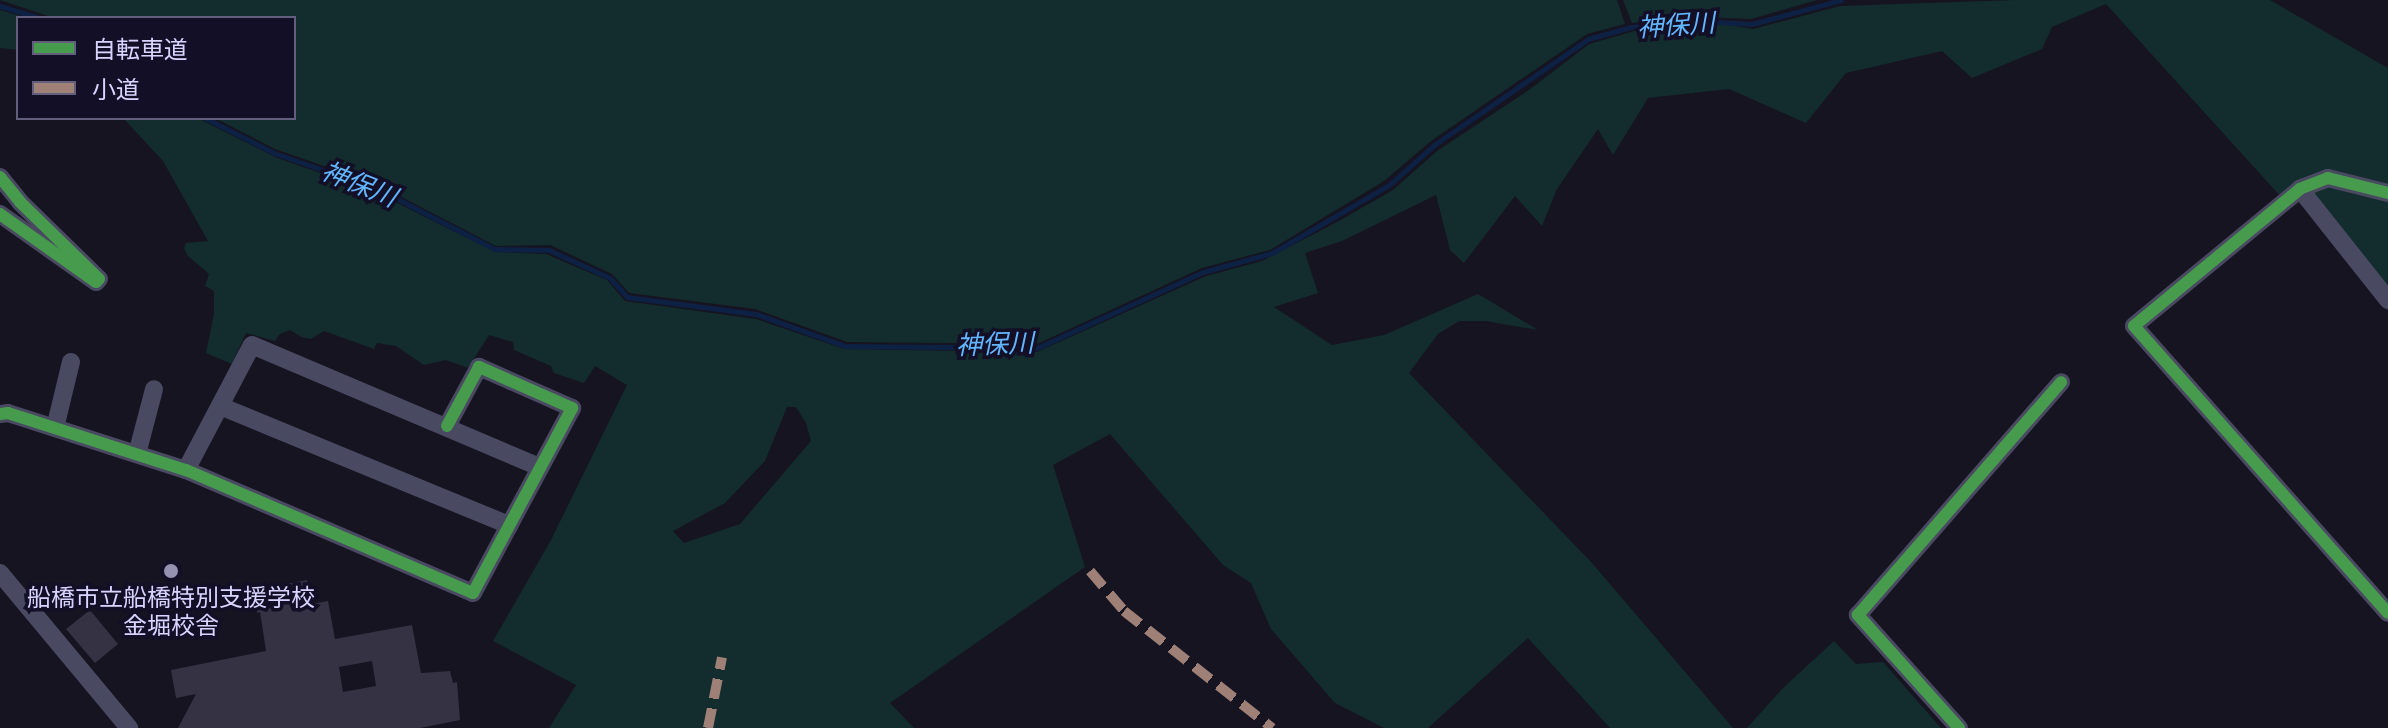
<!DOCTYPE html>
<html>
<head>
<meta charset="utf-8">
<style>
  body { margin:0 }
  #map { position:relative; width:2388px; height:728px; overflow:hidden; background:#161421; font-family:Poppins,"Noto Sans JP",sans-serif }
  div>[style] { position:absolute }
  [style*='--x'] { left:calc(var(--x)*1px); top:calc(var(--y)*1px); width:calc(var(--w)*1px); rotate:calc(var(--a)*1deg) }
  .green>* { inset:0; background:#132c2d }
  .stream>* { height:5px; margin:-2.5px; padding:0 2.5px; transform-origin:2.5px; border-radius:2.5px; background:#0d2144 }
  .building>* { inset:0; background:#343243 }
  .minor>* { height:18px; margin:-9px; padding:0 9px; transform-origin:9px; border-radius:9px; background:#4a4962 }
  .quiet>* { height:10px; margin-top:-5px; transform-origin:0; background:repeating-linear-gradient(90deg,#9e8076 0 20px,transparent 0 30px) }
  .cycleway>* { height:12px; margin:-6px; padding:0 6px; transform-origin:6px; border-radius:6px; background:#469c4c }
  .dots>* { width:22px; height:22px; translate:-50% -50%; box-sizing:border-box; border:4px solid #130f26; border-radius:50% }
  span { translate:-50% -50%; white-space:nowrap; text-align:center; line-height:1.15; -webkit-text-stroke:7px #130f26; paint-order:stroke }
  .poi-label { font-size:24px; color:#d9d4ff }
  .water-label { font-size:26px; color:#62b6ff; font-style:italic }
  .legend { position:absolute; left:16px; top:16px; width:280px; height:104px; box-sizing:border-box; background:#130f26; border:2px solid #625e7d; margin:0; padding:10px 14px; list-style:none; font-size:24px; color:#d9d4ff }
  .legend li { display:flex; align-items:center; gap:16px; height:40px }
  .legend b { width:40px; border:2px solid #625e7d }
</style>
</head>
<body>
<div id="map">
  <div class="green">
    <div style="clip-path:polygon(0 0,1617px 0,1625px 24px,1587px 34px,1431px 141px,1384px 181px,1270px 250px,1202px 268px,1037px 344px,847px 342px,755px 309px,629px 293px,612px 274px,550px 245px,496px 246px,378px 185px,275px 149px,215px 118px,294px 118px,294px 18px,54px 18px)"></div>
    <div style="clip-path:polygon(1623px 0,1817px 0,1751px 19px,1701px 17px,1632px 23px)"></div>
    <div style="clip-path:polygon(evenodd,2015px 0,2270px 0,2388px 68px,2388px 295px,2298px 180px,2282px 198px,2106px 4px,2052px 27px,2042px 49px,1972px 78px,1942px 51px,1846px 73px,1806px 123px,1729px 89px,1648px 98px,1613px 155px,1598px 129px,1557px 189px,1542px 226px,1515px 196px,1464px 263px,1450px 250px,1436px 195px,1342px 241px,1305px 253px,1318px 293px,1274px 307px,1332px 345px,1384px 335px,1478px 294px,1538px 330px,1486px 321px,1459px 321px,1438px 334px,1409px 373px,1592px 563px,1733px 728px,1610px 728px,1528px 638px,1428px 728px,1384px 728px,1335px 703px,1271px 629px,1251px 583px,1223px 565px,1110px 434px,1053px 465px,1085px 567px,890px 703px,914px 728px,549px 728px,576px 685px,493px 641px,551px 540px,627px 385px,595px 366px,584px 383px,554px 373px,551px 366px,514px 350px,513px 342px,489px 335px,468px 368px,446px 360px,424px 365px,396px 346px,377px 343px,374px 349px,324px 331px,311px 339px,301px 337px,290px 330px,280px 334px,275px 341px,246px 333px,232px 364px,206px 353px,214px 314px,214px 291px,205px 286px,209px 274px,188px 256px,184px 248px,186px 243px,208px 241px,163px 161px,123px 118px,197px 118px,275px 157px,377px 193px,495px 252px,546px 254px,607px 280px,625px 301px,756px 319px,844px 349px,1037px 352px,1206px 276px,1262px 261px,1337px 222px,1393px 190px,1437px 151px,1529px 90px,1589px 44px,1638px 30px,1716px 23px,1753px 29px,1840px 6px,2015px 0,787px 407px,796px 407px,806px 423px,811px 441px,740px 524px,684px 543px,673px 531px,725px 503px,765px 461px,787px 407px)"></div>
    <div style="clip-path:polygon(0 10px,27px 18px,18px 18px,18px 50px,0 48px)"></div>
    <div style="clip-path:polygon(1834px 641px,1856px 664px,1883px 662px,1941px 728px,1747px 728px,1782px 689px)"></div>
  </div>
  <div class="stream">
    <div style="--x:0;--y:6;--w:42;--a:16.7"></div>
    <div style="--x:205;--y:118;--w:77;--a:26.9"></div>
    <div style="--x:274;--y:153;--w:110;--a:19.1"></div>
    <div style="--x:378;--y:189;--w:131;--a:27.3"></div>
    <div style="--x:494;--y:249;--w:55;--a:1"></div>
    <div style="--x:549;--y:250;--w:67;--a:24.7"></div>
    <div style="--x:610;--y:278;--w:25;--a:48"></div>
    <div style="--x:627;--y:297;--w:130;--a:7.5"></div>
    <div style="--x:756;--y:314;--w:95;--a:19.8"></div>
    <div style="--x:845;--y:346;--w:192;--a:0.6"></div>
    <div style="--x:1037;--y:348;--w:183;--a:-24.6"></div>
    <div style="--x:1203;--y:272;--w:72;--a:-15.4"></div>
    <div style="--x:1272;--y:253;--w:135;--a:-30.2"></div>
    <div style="--x:1389;--y:185;--w:60;--a:-41.6"></div>
    <div style="--x:1434;--y:145;--w:187;--a:-34.5"></div>
    <div style="--x:1588;--y:39;--w:45;--a:-15.6"></div>
    <div style="--x:1631;--y:27;--w:69;--a:-5"></div>
    <div style="--x:1700;--y:21;--w:52;--a:3.3"></div>
    <div style="--x:1752;--y:24;--w:92;--a:-15.1"></div>
  </div>
  <div class="building">
    <div style="clip-path:polygon(evenodd,307px 580px,311px 604px,328px 601px,335px 639px,412px 625px,421px 673px,450px 671px,453px 683px,457px 682px,460px 720px,420px 728px,178px 728px,196px 694px,176px 698px,171px 670px,266px 651px,260px 612px,257px 613px,256px 590px,307px 580px,372px 661px,376px 686px,343px 692px,339px 667px,372px 661px)"></div>
    <div style="clip-path:polygon(90px 610px,118px 644px,95px 663px,66px 629px)"></div>
  </div>
  <div class="minor">
    <div style="--x:0;--y:177;--w:32;--a:51"></div>
    <div style="--x:20;--y:202;--w:110;--a:44.3"></div>
    <div style="--x:99;--y:279;--w:4;--a:135"></div>
    <div style="--x:96;--y:282;--w:118;--a:-144.7"></div>
    <div style="--x:2300;--y:189;--w:142;--a:51.6"></div>
    <div style="--x:2388;--y:193;--w:62;--a:-166"></div>
    <div style="--x:2328;--y:178;--w:30;--a:159"></div>
    <div style="--x:2300;--y:189;--w:215;--a:140.5"></div>
    <div style="--x:2134;--y:326;--w:383;--a:48.5"></div>
    <div style="--x:220;--y:406;--w:313;--a:22.4"></div>
    <div style="--x:0;--y:414;--w:8;--a:-7"></div>
    <div style="--x:8;--y:413;--w:187;--a:17.8"></div>
    <div style="--x:186;--y:470;--w:312;--a:23.2"></div>
    <div style="--x:473;--y:593;--w:210;--a:-61.8"></div>
    <div style="--x:572;--y:408;--w:102;--a:-156.2"></div>
    <div style="--x:479;--y:367;--w:67;--a:118.5"></div>
    <div style="--x:55;--y:428;--w:68;--a:-76.4"></div>
    <div style="--x:137;--y:454;--w:67;--a:-75.3"></div>
    <div style="--x:186;--y:470;--w:141;--a:-62.2"></div>
    <div style="--x:252;--y:345;--w:313;--a:23"></div>
    <div style="--x:0;--y:573;--w:202;--a:50.2"></div>
    <div style="--x:1959;--y:728;--w:152;--a:-131.8"></div>
    <div style="--x:1858;--y:615;--w:309;--a:-48.9"></div>
  </div>
  <div class="quiet">
    <div style="--x:1090;--y:571;--w:52;--a:49.6"></div>
    <div style="--x:1124;--y:611;--w:189;--a:38.3"></div>
    <div style="--x:708;--y:728;--w:72;--a:-78.8"></div>
  </div>
  <div class="cycleway">
    <div style="--x:0;--y:177;--w:32;--a:51"></div>
    <div style="--x:20;--y:202;--w:110;--a:44.3"></div>
    <div style="--x:99;--y:279;--w:4;--a:135"></div>
    <div style="--x:96;--y:282;--w:118;--a:-144.7"></div>
    <div style="--x:2388;--y:193;--w:62;--a:-166"></div>
    <div style="--x:2328;--y:178;--w:30;--a:159"></div>
    <div style="--x:2300;--y:189;--w:215;--a:140.5"></div>
    <div style="--x:2134;--y:326;--w:383;--a:48.5"></div>
    <div style="--x:0;--y:414;--w:8;--a:-7"></div>
    <div style="--x:8;--y:413;--w:187;--a:17.8"></div>
    <div style="--x:186;--y:470;--w:312;--a:23.2"></div>
    <div style="--x:473;--y:593;--w:210;--a:-61.8"></div>
    <div style="--x:572;--y:408;--w:102;--a:-156.2"></div>
    <div style="--x:479;--y:367;--w:67;--a:118.5"></div>
    <div style="--x:1959;--y:728;--w:152;--a:-131.8"></div>
    <div style="--x:1858;--y:615;--w:309;--a:-48.9"></div>
  </div>
  <div class="dots">
    <div style="left:171px;top:571px;background:#9591b1"></div>
  </div>
  <div class="poi-label">
    <span style="left:171px;top:612px">船橋市立船橋特別支援学校<br>金堀校舎</span>
  </div>
  <div class="water-label">
    <span style="left:1676px;top:26px;rotate:-4deg">神保川</span>
    <span style="left:359px;top:185px;rotate:22deg">神保川</span>
    <span style="left:995px;top:345px;rotate:-2deg">神保川</span>
  </div>
  <ul class="legend">
  <li><b style="height:10px;background:#469c4c"></b>自転車道</li>
  <li><b style="height:10px;background:#9e8076"></b>小道</li>
  </ul>
</div>
</body>
</html>
